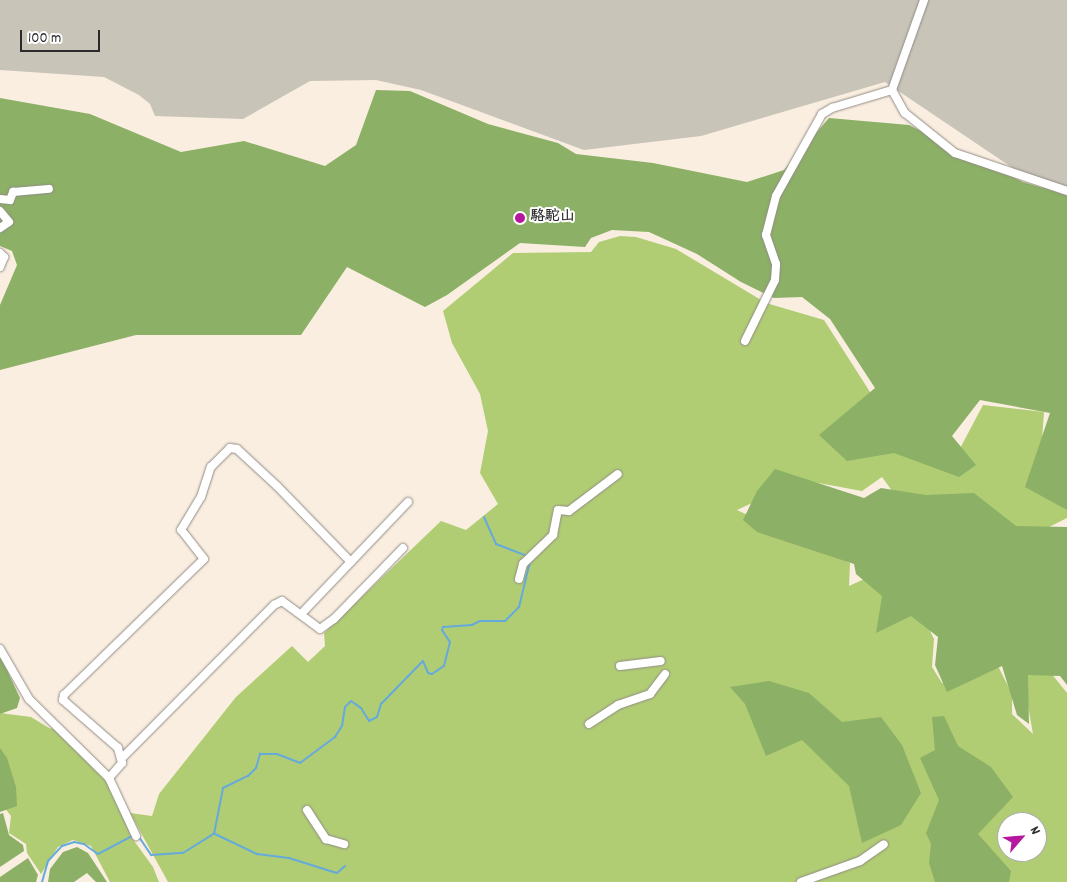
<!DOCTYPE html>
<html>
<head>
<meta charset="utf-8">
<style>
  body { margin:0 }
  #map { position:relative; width:1067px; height:882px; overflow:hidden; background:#f9eee0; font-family:Dekko,"LXGW WenKai TC",sans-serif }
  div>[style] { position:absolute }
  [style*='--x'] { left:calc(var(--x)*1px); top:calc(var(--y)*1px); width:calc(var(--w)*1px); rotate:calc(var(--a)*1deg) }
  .industrial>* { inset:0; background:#c8c4b8 }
  .green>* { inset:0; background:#b0cd74 }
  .forest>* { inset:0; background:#8cb066 }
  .stream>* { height:2px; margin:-1px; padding:0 1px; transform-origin:1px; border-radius:1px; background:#65aadb }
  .roads { filter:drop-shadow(0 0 1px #928c86) drop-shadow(0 0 1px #928c86) }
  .minor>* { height:8px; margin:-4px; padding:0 4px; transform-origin:4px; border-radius:4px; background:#fff }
  .dots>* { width:14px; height:14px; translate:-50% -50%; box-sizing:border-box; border:2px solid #fff; border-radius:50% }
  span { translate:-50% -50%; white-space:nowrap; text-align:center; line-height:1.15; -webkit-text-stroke:4px #fff; paint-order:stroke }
  .poi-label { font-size:15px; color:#2b2b2b; font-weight:700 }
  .left { translate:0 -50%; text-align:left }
  .north { position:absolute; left:997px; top:812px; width:50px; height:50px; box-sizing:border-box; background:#fff; border:1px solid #aaa; border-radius:50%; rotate:63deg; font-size:14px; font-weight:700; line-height:20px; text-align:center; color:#2b2b2b }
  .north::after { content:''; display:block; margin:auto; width:18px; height:22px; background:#b5179e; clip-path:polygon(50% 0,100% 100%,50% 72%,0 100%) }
  .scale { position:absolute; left:20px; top:30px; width:80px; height:22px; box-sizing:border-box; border:2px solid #2b2b2b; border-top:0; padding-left:6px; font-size:15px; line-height:18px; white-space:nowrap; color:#2b2b2b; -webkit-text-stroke:4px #fff; paint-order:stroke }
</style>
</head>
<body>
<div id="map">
  <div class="industrial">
    <div style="clip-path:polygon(0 0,1067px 0,1067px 194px,1047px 191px,885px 82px,701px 136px,584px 150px,421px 90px,376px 80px,310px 81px,243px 119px,155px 116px,150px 104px,139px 95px,104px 77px,0 70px)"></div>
  </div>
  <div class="green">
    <div style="clip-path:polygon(evenodd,620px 236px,636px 237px,676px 249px,766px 303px,824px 320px,886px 417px,948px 471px,983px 405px,1044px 412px,1039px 481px,1067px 510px,1067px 518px,1041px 531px,903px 506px,882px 477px,862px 491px,802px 480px,737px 510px,850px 563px,849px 586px,873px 575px,919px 608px,934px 639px,932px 667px,942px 683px,998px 666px,1012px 694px,1012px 714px,1033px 734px,1021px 666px,1051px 673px,1067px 693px,1067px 882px,168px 882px,130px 813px,152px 816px,159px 794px,236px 697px,292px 646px,308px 662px,325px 646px,324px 633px,441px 521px,466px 530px,498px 504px,480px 473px,488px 431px,480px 394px,452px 343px,443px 311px,513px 253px,591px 252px,599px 242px,620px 236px,1007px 822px,1037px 822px,1037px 852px,1007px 852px,1007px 822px)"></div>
    <div style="clip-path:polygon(0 713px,31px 717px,49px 728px,65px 731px,105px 774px,132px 838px,153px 867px,159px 882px,110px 882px,91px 846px,73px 840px,58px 847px,41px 874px,27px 853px,26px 844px,9px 833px,11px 816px,0 802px)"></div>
  </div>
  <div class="forest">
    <div style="clip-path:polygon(376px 90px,410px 91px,488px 124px,558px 143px,576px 154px,653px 163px,747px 182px,784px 170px,829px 118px,909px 125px,1023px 182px,1067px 195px,1067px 510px,1025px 487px,1050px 413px,980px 400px,952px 436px,976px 465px,959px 477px,894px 453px,847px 461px,819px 435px,875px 388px,830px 319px,802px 297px,774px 298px,741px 282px,697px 254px,649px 232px,612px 230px,591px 238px,585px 247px,520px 243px,447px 295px,425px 307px,347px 267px,301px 335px,136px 335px,0 370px,0 305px,17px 265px,12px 251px,0 246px,0 98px,90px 114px,181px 152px,244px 141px,325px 166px,356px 145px)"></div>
    <div style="clip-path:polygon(775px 469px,864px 498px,881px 488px,926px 495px,974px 493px,1016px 526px,1067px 527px,1067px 685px,1060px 676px,1028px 675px,1029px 724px,1017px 715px,1002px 666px,947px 692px,935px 665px,938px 637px,911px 616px,876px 633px,882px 596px,856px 574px,854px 564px,757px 532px,743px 520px,757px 491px)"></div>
    <div style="clip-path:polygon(0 655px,20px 698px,17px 708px,0 714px)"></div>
    <div style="clip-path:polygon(769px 681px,809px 693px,842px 722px,881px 717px,902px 745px,921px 793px,901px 825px,862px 843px,849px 786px,802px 740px,766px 756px,745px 704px,730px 687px)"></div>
    <div style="clip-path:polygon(944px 716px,958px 746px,991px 767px,1013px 797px,978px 834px,1011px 871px,1009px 882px,935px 882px,929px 863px,931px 844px,926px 833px,939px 800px,920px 758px,935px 750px,932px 717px)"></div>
    <div style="clip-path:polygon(0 748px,7px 758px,16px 787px,17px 806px,0 812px)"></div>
    <div style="clip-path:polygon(3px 813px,9px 835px,23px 845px,24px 851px,0 867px,0 814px)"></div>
    <div style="clip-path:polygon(77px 847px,88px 853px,107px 882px,96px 882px,87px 873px,74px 882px,48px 882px,50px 869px,63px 852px)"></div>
    <div style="clip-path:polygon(28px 858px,38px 875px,36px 882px,0 882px,0 877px)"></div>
  </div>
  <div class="stream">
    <div style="--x:484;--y:517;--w:30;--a:66"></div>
    <div style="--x:496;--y:544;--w:33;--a:21"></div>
    <div style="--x:215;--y:834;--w:47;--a:25.5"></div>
    <div style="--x:257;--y:854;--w:32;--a:7"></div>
    <div style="--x:289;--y:858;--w:50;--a:17.4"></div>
    <div style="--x:337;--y:873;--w:11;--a:-41"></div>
    <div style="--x:139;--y:837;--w:22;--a:56"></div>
    <div style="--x:151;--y:855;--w:32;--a:-4"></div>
    <div style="--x:183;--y:853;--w:36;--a:-32"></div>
    <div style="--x:214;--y:834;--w:47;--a:-78.9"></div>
    <div style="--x:223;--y:788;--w:28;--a:-26"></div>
    <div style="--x:248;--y:776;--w:11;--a:-45"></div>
    <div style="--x:256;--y:768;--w:15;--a:-74"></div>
    <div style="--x:260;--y:754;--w:17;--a:0"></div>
    <div style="--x:277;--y:754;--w:25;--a:21"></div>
    <div style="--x:300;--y:763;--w:44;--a:-36.6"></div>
    <div style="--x:335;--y:737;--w:13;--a:-58"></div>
    <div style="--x:342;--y:726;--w:19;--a:-81"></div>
    <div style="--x:345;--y:707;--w:8;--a:-45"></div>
    <div style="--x:351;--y:701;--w:12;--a:35"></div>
    <div style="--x:361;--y:708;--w:15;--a:58"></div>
    <div style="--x:369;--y:721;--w:9;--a:-27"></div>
    <div style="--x:377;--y:717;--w:14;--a:-73"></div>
    <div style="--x:381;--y:704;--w:60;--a:-45.7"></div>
    <div style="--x:423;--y:661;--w:13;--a:67"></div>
    <div style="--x:428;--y:673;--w:4;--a:14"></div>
    <div style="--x:432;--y:674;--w:14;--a:-34"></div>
    <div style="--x:444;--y:666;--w:25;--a:-76"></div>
    <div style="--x:450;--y:642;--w:14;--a:-124"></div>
    <div style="--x:442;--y:630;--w:3;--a:-72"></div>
    <div style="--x:443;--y:627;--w:29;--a:-4"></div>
    <div style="--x:472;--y:625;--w:9;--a:-27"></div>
    <div style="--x:480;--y:621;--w:25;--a:0"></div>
    <div style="--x:505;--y:621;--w:20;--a:-45"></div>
    <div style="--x:519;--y:607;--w:46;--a:-76.3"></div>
    <div style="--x:42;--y:882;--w:22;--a:-74"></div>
    <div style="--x:48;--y:861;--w:21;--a:-47"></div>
    <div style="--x:62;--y:846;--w:13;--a:-18"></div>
    <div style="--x:74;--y:842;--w:10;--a:11"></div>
    <div style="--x:84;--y:844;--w:17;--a:36"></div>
    <div style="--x:98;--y:854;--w:41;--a:-27.8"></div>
  </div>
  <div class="roads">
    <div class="minor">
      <div style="--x:892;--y:90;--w:96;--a:-70.4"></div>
      <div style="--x:0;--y:199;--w:10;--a:6"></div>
      <div style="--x:10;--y:200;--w:9;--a:-69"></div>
      <div style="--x:13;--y:192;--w:36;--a:-5"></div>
      <div style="--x:0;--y:211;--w:14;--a:51"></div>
      <div style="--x:9;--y:222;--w:11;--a:146"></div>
      <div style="--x:0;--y:253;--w:6;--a:45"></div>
      <div style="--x:4;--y:257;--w:11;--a:112"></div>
      <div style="--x:745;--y:341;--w:68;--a:-63.8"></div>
      <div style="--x:775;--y:280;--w:16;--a:-86"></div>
      <div style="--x:776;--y:264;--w:31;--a:-109"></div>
      <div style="--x:766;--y:235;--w:40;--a:-75.6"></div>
      <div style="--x:776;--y:196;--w:94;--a:-60.7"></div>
      <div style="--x:822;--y:114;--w:12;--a:-31"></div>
      <div style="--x:832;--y:108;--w:63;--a:-16.7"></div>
      <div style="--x:892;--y:90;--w:26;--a:61"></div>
      <div style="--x:905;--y:113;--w:64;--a:38.7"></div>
      <div style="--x:955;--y:153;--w:118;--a:18.7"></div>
      <div style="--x:519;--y:579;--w:16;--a:-75"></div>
      <div style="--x:523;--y:564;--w:42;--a:-44"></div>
      <div style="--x:553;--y:535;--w:25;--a:-79"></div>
      <div style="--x:558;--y:510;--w:11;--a:5"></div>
      <div style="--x:569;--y:511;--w:61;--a:-37.1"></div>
      <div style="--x:301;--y:614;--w:155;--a:-46.3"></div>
      <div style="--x:0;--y:649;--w:58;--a:59.9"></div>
      <div style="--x:29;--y:699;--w:112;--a:44.6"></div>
      <div style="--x:109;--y:778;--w:64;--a:65"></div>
      <div style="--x:620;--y:666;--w:41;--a:-7"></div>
      <div style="--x:589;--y:724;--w:35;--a:-33"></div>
      <div style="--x:618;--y:705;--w:34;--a:-19"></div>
      <div style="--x:650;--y:694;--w:25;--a:-53"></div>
      <div style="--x:122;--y:758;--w:216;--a:-45.2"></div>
      <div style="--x:274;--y:605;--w:9;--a:-27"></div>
      <div style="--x:282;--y:601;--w:47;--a:36.4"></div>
      <div style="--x:320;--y:629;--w:17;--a:-36"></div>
      <div style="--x:334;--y:619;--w:99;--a:-45.8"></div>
      <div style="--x:109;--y:778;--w:20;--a:-49"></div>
      <div style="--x:122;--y:763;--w:16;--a:-105"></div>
      <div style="--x:118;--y:748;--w:73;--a:-138.9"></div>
      <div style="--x:63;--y:700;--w:5;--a:-79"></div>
      <div style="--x:64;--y:695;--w:195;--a:-44.2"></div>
      <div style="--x:204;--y:559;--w:37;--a:-128"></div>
      <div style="--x:181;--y:530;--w:39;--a:-59"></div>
      <div style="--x:201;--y:497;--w:32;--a:-72"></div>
      <div style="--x:211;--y:467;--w:27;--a:-45"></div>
      <div style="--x:230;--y:448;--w:7;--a:8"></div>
      <div style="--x:237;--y:449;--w:54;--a:42.8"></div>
      <div style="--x:277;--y:486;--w:106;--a:45.8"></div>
      <div style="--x:307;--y:810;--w:35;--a:57"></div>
      <div style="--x:326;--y:839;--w:19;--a:16"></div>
      <div style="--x:801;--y:882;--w:63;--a:-19.6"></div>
      <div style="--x:860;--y:861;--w:29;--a:-35"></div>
    </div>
  </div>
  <div class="dots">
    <div style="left:520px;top:218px;background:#b5179e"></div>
  </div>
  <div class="poi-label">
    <span class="left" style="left:530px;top:218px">駱駝山</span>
  </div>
  <div class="north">N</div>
  <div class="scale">100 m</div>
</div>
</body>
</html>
